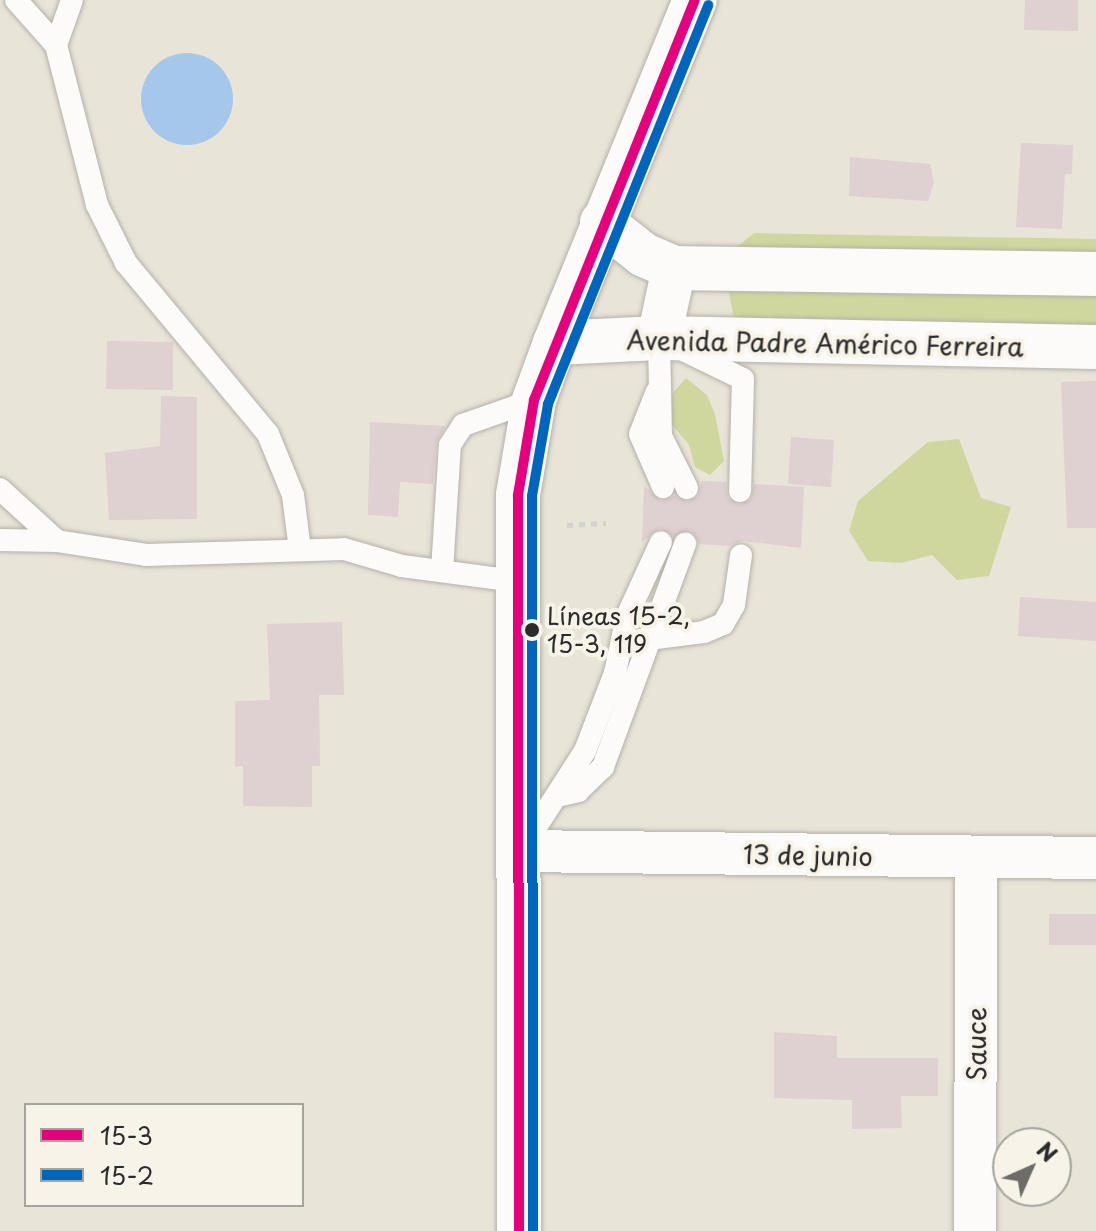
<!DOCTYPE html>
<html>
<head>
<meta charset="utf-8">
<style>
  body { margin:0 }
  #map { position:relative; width:1096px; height:1231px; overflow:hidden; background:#e9e4d8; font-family:"Playpen Sans",sans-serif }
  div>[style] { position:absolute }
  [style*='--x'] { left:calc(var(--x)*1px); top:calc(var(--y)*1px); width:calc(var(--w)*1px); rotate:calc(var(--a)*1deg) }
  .green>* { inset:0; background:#d0d79e }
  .water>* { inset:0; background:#a6c7ec }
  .round { border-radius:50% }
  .building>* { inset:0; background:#dfd0d1 }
  .path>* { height:5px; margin-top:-2.5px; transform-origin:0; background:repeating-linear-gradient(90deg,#d4d2cf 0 6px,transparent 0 12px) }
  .roads { filter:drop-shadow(0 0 2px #b4b1a9) drop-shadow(0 0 2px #b4b1a9) }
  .service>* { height:22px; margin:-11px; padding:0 11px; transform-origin:11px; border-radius:11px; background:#fcfbf9 }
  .minor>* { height:42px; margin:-21px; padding:0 21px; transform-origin:21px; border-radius:21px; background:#fcfbf9 }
  .tertiary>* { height:44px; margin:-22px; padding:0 22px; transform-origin:22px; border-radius:22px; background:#fcfbf9 }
  .primary>* { height:44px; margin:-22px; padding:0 22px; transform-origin:22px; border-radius:22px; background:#fcfbf9 }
  .bus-1>* { height:10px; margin:-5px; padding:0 5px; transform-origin:5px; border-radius:5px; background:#e5007d }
  .bus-2>* { height:10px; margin:-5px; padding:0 5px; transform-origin:5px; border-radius:5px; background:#0065bd }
  .dots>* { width:22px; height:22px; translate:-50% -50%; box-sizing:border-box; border:4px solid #f7f3e8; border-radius:50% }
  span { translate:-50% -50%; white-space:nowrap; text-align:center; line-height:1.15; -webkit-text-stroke:8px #f7f3e8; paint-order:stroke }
  .bus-label { font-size:24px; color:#2b2b2b }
  .left { translate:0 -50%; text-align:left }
  .street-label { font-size:26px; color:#2b2b2b }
  .legend { position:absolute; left:24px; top:1103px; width:280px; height:104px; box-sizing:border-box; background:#f7f3e8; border:2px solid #a5a39c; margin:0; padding:10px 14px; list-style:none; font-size:24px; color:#2b2b2b }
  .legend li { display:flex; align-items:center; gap:16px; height:40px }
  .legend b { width:40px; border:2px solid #a5a39c }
  .north { position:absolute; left:992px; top:1127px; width:80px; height:80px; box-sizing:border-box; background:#f7f3e8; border:2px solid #a5a39c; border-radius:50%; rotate:45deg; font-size:22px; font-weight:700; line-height:32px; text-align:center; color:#2b2b2b }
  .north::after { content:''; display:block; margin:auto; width:28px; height:36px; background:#6e6c68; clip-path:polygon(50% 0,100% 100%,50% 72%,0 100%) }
</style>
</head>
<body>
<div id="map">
  <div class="green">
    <div style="clip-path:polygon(754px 233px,1096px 239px,1096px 339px,742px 325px,733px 314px,725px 273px,731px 252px)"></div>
    <div style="clip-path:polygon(686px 378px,707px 395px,715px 414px,724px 461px,710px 475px,695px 467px,689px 445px,670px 422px,672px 394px)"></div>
    <div style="clip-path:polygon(959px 439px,981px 498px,1011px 507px,989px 576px,957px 580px,932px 555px,901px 563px,868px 561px,849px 531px,858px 501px,928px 442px)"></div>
  </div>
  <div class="water">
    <div class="round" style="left:141px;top:53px;width:92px;height:92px"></div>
  </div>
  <div class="building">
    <div style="clip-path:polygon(1025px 0,1078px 0,1078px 31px,1024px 30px)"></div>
    <div style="clip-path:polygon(1021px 143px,1073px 145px,1072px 174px,1065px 174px,1062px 229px,1016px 227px)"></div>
    <div style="clip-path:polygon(850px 157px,930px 164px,934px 183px,928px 201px,849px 196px)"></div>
    <div style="clip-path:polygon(107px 341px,173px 342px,173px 390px,106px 389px)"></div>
    <div style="clip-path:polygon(1096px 381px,1096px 528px,1067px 528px,1061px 382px)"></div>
    <div style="clip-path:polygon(161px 396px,197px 397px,197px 519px,109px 520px,105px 453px,160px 446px)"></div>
    <div style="clip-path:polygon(370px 422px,445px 426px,436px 444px,433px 484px,400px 482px,398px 517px,368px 515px)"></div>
    <div style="clip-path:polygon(791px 437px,834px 440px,831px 487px,788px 484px)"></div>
    <div style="clip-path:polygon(702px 481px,726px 482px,728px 498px,739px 505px,751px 499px,754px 484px,804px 487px,801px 548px,742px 541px,730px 546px,699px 544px,691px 531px,674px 537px,660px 528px,642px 542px,644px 486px,661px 501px,675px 495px,687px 502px,698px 496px)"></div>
    <div style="clip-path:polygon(1020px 597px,1096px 602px,1096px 641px,1018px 636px)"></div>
    <div style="clip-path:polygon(342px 622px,344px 695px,319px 695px,320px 766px,312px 766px,312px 807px,243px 806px,243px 766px,235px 767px,235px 701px,270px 700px,267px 624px)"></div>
    <div style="clip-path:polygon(1049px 914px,1096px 914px,1096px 945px,1049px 945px)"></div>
    <div style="clip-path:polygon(774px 1032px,837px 1036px,837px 1058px,938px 1058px,938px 1096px,901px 1096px,902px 1128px,852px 1129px,852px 1100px,774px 1098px)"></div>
  </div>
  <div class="path">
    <div style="--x:567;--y:525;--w:39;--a:-3"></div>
  </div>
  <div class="roads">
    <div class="service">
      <div style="--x:16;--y:0;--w:60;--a:48.4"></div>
      <div style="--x:72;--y:0;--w:48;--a:109.6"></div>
      <div style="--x:56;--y:45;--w:165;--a:75.6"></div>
      <div style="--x:97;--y:205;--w:65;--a:63.4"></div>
      <div style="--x:126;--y:263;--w:222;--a:50.3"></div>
      <div style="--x:268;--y:434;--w:66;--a:67.7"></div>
      <div style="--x:293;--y:495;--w:55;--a:82.7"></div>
      <div style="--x:657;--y:391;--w:46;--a:111.6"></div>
      <div style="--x:640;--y:434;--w:58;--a:66.5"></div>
      <div style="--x:687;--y:488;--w:58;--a:-116.6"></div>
      <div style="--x:661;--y:436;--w:98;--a:-91.2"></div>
      <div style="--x:659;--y:338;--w:93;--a:26"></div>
      <div style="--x:743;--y:379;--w:112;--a:91.5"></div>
      <div style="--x:0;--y:489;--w:77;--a:42.4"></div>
      <div style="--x:57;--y:541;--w:90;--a:8.9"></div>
      <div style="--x:146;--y:555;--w:198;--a:-1.7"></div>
      <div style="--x:344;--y:549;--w:60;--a:16.3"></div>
      <div style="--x:402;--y:566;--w:113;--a:7.6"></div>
      <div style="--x:0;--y:540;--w:57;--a:1"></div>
      <div style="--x:442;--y:571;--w:126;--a:-86.4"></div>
      <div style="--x:450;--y:445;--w:24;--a:-57"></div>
      <div style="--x:463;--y:425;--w:75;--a:-19.4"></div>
      <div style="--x:640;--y:640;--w:64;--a:-7.1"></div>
      <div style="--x:704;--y:632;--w:21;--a:-23"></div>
      <div style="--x:723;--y:624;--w:22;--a:-60"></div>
      <div style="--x:734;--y:605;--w:50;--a:-82"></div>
      <div style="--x:557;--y:796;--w:22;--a:-13"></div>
      <div style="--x:578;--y:791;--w:35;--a:-44"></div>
      <div style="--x:603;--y:767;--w:238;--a:-69.8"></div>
      <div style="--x:525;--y:844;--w:111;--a:-57.2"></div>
      <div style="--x:585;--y:751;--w:84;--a:-69"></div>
      <div style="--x:615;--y:673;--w:58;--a:-78.1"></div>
      <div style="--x:627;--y:616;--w:81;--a:-65.3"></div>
    </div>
    <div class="minor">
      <div style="--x:520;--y:851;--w:576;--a:0.7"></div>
      <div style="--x:975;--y:1231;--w:374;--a:-89.8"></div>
    </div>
    <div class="tertiary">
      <div style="--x:602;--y:222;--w:53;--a:38.2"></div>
      <div style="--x:644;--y:255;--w:33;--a:23"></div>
      <div style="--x:674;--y:268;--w:422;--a:0.8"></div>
      <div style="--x:659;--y:338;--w:72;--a:-77.9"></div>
      <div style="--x:555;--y:343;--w:104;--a:-2.8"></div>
      <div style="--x:659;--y:338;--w:437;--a:1.2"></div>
    </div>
    <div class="primary">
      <div style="--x:519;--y:1231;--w:736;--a:-90.08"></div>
      <div style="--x:518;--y:495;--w:96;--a:-80.4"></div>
      <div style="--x:534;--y:400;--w:61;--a:-69.8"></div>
      <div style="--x:555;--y:343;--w:370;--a:-67.8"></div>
    </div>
  </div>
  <div class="bus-1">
    <div style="--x:519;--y:1231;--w:736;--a:-90.08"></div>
    <div style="--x:518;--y:495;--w:96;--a:-80.4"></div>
    <div style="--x:534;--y:400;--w:431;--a:-68.1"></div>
  </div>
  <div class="bus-2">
    <div style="--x:533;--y:1231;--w:735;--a:-90.08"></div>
    <div style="--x:532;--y:496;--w:93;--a:-80.1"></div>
    <div style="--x:548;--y:404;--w:430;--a:-68.1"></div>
  </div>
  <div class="dots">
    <div style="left:532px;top:630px;background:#2b2b2b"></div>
  </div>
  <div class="bus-label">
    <span class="left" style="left:547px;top:630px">Líneas 15-2,<br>15-3, 119</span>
  </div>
  <div class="street-label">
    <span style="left:825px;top:343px;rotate:1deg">Avenida Padre Américo Ferreira</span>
    <span style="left:808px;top:855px;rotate:1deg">13 de junio</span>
    <span style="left:976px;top:1044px;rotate:-90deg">Sauce</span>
  </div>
  <ul class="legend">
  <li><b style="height:10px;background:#e5007d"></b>15-3</li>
  <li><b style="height:10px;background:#0065bd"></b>15-2</li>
  </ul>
  <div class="north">N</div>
</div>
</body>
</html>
